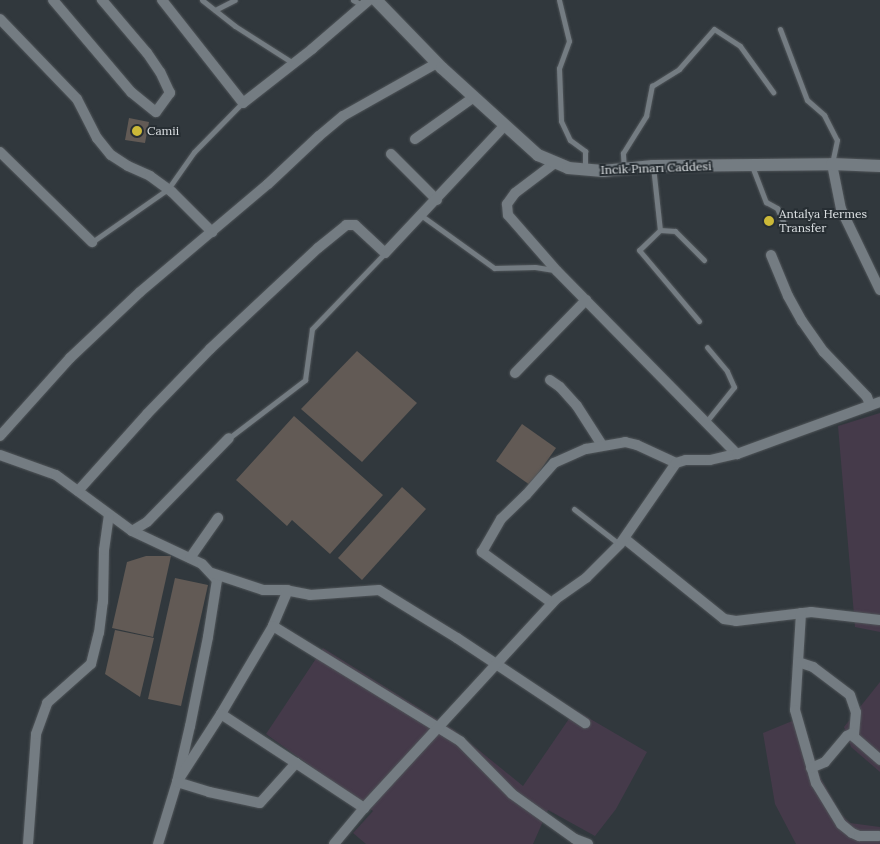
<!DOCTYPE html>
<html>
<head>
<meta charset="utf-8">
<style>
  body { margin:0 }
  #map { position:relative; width:880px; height:844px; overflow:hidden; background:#31383d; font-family:Lora,serif }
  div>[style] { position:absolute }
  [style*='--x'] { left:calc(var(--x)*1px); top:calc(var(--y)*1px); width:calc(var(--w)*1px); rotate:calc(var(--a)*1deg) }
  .commercial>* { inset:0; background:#453a4a }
  .building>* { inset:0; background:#625a55 }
  .roads { filter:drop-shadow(0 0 1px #505559) drop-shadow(0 0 1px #505559) }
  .lane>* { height:5px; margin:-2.5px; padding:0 2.5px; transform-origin:2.5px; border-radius:2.5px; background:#747c82 }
  .street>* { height:10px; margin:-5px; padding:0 5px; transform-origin:5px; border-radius:5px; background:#747c82 }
  .secondary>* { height:12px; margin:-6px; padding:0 6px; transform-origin:6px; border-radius:6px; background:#747c82 }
  .dots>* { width:14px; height:14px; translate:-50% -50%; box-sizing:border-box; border:2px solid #272e33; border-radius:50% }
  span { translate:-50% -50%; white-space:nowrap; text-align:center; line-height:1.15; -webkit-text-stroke:4px #272e33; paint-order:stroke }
  .poi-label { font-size:12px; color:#dce0e3 }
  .left { translate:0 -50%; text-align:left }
  .street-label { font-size:12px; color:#dce0e3 }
</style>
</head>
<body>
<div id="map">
  <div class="commercial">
    <div style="clip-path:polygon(880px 413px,880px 632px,855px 627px,838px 426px)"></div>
    <div style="clip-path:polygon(323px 648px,454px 730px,523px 786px,575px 710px,647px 752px,616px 809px,595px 836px,548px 810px,533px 844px,366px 844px,353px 833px,373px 811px,266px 734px)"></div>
    <div style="clip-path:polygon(880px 682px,880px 772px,851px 747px,844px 727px)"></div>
    <div style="clip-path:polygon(802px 717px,820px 777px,841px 814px,850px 823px,880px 827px,880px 844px,796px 844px,775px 804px,763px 733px)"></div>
  </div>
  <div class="building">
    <div style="clip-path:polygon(129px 118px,149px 122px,145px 143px,125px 140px)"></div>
    <div style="clip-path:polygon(357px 351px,417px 403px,362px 462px,301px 409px)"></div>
    <div style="clip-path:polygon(294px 416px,383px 495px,330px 554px,292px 520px,287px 526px,236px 480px)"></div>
    <div style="clip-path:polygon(522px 424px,556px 448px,530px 485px,496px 461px)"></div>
    <div style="clip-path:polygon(402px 487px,426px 509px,362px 580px,338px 558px)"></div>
    <div style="clip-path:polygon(146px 556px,171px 556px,153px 637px,112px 628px,127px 562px)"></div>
    <div style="clip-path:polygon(175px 578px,208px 585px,181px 706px,148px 699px)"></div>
    <div style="clip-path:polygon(115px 630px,154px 638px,140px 697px,105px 674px)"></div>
  </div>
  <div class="roads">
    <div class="lane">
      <div style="--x:202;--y:0;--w:42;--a:38.2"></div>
      <div style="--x:235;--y:26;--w:69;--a:32.5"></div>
      <div style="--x:353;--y:0;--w:10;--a:29"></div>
      <div style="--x:559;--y:0;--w:42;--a:76.3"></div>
      <div style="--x:569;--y:41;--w:29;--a:110"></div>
      <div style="--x:559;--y:68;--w:53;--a:87.8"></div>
      <div style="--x:561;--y:121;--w:21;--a:65"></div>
      <div style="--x:570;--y:140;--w:19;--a:36"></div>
      <div style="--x:585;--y:151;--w:18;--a:90"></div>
      <div style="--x:215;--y:10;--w:22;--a:-27"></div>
      <div style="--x:780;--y:29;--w:76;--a:69.2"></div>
      <div style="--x:807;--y:100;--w:23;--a:41"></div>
      <div style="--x:824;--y:115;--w:28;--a:63"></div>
      <div style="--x:837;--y:140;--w:25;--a:102"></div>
      <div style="--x:653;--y:166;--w:64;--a:83.8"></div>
      <div style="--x:660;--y:230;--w:29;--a:136"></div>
      <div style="--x:639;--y:250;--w:93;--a:49.8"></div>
      <div style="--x:752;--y:166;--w:39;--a:69"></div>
      <div style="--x:766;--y:202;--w:13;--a:29"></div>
      <div style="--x:777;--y:208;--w:22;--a:66"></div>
      <div style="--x:624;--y:169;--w:16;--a:-94"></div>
      <div style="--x:623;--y:153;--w:44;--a:-58.1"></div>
      <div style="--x:646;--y:116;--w:31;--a:-79"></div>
      <div style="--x:652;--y:86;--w:32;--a:-32"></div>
      <div style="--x:679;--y:69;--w:53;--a:-48.8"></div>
      <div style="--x:714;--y:29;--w:31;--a:33"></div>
      <div style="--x:740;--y:46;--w:57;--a:54.3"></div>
      <div style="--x:422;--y:216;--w:89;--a:35.8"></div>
      <div style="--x:494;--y:268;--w:41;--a:-1.4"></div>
      <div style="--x:535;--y:267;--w:19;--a:9"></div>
      <div style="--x:660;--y:230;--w:15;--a:4"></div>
      <div style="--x:675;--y:231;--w:41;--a:45"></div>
      <div style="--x:92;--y:242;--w:93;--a:-34.9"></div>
      <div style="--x:168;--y:189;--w:45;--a:-54.9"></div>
      <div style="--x:194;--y:152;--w:69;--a:-45.6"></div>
      <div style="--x:706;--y:422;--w:45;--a:-51.3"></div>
      <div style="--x:734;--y:387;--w:17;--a:-114"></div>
      <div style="--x:727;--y:371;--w:31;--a:-130"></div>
      <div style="--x:229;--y:438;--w:96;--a:-37.3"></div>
      <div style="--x:305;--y:380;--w:51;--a:-82.2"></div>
      <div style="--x:312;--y:329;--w:105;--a:-46.2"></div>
      <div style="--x:574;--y:509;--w:57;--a:37.9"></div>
    </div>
    <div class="street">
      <div style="--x:53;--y:0;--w:121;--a:49.7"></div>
      <div style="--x:131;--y:92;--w:32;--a:39"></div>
      <div style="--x:156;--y:112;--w:24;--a:-54"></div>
      <div style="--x:170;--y:93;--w:23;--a:-115"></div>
      <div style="--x:160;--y:72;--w:23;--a:-124"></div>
      <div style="--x:147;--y:53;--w:70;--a:-130.3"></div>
      <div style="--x:162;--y:0;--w:131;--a:51.8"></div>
      <div style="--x:243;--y:103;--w:88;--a:-38"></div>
      <div style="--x:312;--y:49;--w:75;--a:-40.7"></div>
      <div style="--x:0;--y:19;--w:111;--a:46.1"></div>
      <div style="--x:77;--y:99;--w:44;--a:62.9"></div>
      <div style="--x:97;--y:138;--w:22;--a:51"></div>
      <div style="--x:111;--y:155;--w:20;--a:33"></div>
      <div style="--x:128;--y:166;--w:24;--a:24"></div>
      <div style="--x:150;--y:176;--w:27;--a:36"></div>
      <div style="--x:172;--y:192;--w:57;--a:45"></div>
      <div style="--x:415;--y:139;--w:72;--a:-35.4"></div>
      <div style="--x:0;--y:152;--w:129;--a:44.4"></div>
      <div style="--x:391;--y:154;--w:65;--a:45"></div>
      <div style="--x:556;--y:162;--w:51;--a:142.9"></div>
      <div style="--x:515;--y:193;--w:14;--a:126"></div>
      <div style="--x:507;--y:204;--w:11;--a:85"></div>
      <div style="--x:508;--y:215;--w:74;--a:48.8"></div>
      <div style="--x:557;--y:271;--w:257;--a:45.5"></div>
      <div style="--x:832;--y:164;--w:46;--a:78.7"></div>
      <div style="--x:841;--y:209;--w:90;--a:64.3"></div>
      <div style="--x:771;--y:255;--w:44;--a:67.5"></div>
      <div style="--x:788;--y:296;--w:29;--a:61"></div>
      <div style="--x:802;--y:321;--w:38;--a:55"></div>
      <div style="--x:824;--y:352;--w:62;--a:46.3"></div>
      <div style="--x:867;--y:397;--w:9;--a:69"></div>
      <div style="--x:515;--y:373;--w:102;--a:-45.8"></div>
      <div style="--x:550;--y:380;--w:12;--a:35"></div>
      <div style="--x:560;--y:387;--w:25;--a:48"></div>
      <div style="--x:577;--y:406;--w:46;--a:57.3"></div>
      <div style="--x:0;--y:436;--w:105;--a:-48.1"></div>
      <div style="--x:70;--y:358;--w:96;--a:-43.3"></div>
      <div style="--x:140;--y:292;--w:167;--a:-40.2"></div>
      <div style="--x:268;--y:184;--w:70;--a:-43.3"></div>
      <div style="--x:319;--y:136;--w:31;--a:-40"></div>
      <div style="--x:343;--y:116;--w:108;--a:-29.4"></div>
      <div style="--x:0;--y:455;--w:59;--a:19.7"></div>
      <div style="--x:56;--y:475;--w:94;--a:36.4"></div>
      <div style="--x:132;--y:531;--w:77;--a:25.2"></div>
      <div style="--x:202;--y:564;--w:22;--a:47"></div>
      <div style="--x:217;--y:580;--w:58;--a:99"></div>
      <div style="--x:208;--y:637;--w:91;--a:101.4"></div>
      <div style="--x:190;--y:726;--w:57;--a:103.1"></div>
      <div style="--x:177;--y:782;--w:65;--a:107"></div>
      <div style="--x:78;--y:491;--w:103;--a:-48.1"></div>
      <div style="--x:147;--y:414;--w:91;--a:-45.9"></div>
      <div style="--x:210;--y:349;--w:148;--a:-43.1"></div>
      <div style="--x:318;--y:248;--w:36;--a:-39"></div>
      <div style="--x:346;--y:225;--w:9;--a:0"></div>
      <div style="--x:355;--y:225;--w:41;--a:43"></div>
      <div style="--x:385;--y:253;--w:175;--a:-46.8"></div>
      <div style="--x:132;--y:531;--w:17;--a:-31"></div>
      <div style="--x:147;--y:522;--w:117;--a:-45.7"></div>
      <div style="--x:625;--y:539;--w:127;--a:38.9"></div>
      <div style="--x:724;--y:619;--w:12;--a:9"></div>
      <div style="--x:736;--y:621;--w:76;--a:-6.8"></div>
      <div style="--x:811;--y:612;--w:69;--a:6.6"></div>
      <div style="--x:190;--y:558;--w:49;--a:-55"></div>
      <div style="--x:212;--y:573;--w:54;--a:18.4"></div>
      <div style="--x:263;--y:590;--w:22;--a:0"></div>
      <div style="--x:285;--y:590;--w:25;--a:11"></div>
      <div style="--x:310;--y:595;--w:69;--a:-4.1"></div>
      <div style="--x:379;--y:590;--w:92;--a:31.6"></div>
      <div style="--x:457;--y:638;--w:154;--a:33.6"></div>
      <div style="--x:288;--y:590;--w:39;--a:113"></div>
      <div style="--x:273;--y:626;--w:102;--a:120.6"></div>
      <div style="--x:221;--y:714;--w:81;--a:122.9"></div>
      <div style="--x:177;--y:782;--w:34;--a:17"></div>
      <div style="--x:209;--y:792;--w:52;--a:12.2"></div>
      <div style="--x:260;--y:803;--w:54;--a:-48"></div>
      <div style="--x:296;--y:763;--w:82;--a:33.5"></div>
      <div style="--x:552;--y:603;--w:87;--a:-143.9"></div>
      <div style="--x:482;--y:552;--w:38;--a:-60"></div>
      <div style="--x:501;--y:519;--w:35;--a:-44"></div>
      <div style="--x:526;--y:495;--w:43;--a:-48.8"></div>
      <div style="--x:554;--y:463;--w:35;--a:-24"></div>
      <div style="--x:586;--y:449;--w:40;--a:-10"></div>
      <div style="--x:625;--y:442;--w:12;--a:14"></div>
      <div style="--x:637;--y:445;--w:43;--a:24.8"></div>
      <div style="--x:801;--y:613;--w:97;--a:93.5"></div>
      <div style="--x:795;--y:710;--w:76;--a:74"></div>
      <div style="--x:816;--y:783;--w:48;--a:58.6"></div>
      <div style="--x:841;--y:824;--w:14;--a:39"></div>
      <div style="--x:852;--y:833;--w:8;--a:23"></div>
      <div style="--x:859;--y:836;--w:20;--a:0"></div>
      <div style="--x:273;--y:626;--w:220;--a:31.6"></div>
      <div style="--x:460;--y:741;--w:74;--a:45.5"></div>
      <div style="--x:512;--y:794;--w:77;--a:35.5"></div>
      <div style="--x:575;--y:839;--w:14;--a:21"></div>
      <div style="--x:798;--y:662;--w:16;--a:18"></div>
      <div style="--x:813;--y:667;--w:46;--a:37.1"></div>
      <div style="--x:850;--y:695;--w:18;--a:71"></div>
      <div style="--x:856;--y:712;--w:25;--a:95"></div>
      <div style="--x:854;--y:737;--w:35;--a:41"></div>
      <div style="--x:221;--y:714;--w:90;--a:33.2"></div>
      <div style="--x:811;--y:768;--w:15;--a:-23"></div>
      <div style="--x:825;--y:762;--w:34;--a:-50"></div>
      <div style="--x:847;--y:736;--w:7;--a:-27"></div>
      <div style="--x:28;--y:844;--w:110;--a:-85.8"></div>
      <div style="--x:36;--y:734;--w:33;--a:-70"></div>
      <div style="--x:47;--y:703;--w:59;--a:-41.6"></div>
      <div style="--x:91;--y:664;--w:32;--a:-76"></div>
      <div style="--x:99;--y:633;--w:31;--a:-83"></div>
      <div style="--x:103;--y:602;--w:52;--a:-88.9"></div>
      <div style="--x:104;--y:550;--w:34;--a:-82"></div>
      <div style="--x:334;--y:844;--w:47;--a:-50.2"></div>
      <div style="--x:364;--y:808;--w:284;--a:-47.4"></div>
      <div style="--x:556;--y:599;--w:37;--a:-35"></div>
      <div style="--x:586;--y:578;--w:48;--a:-45"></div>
      <div style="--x:620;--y:544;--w:98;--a:-55.3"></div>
      <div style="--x:676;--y:463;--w:10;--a:-17"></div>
      <div style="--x:686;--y:460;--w:24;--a:0"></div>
      <div style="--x:710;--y:460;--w:28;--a:-13"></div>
      <div style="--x:737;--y:454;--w:152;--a:-20"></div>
    </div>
    <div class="secondary">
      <div style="--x:376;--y:0;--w:95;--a:45.9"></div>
      <div style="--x:442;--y:68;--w:130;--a:42.2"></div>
      <div style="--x:538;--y:155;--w:33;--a:23"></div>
      <div style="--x:568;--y:168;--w:35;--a:5"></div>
      <div style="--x:603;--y:171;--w:50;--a:-5.7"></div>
      <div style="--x:653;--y:166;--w:179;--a:-0.6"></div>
      <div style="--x:832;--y:164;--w:48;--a:2.4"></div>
    </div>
  </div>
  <div class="dots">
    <div style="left:137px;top:131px;background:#ccb938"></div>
    <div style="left:769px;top:221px;background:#ccb938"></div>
  </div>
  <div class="poi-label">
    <span class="left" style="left:147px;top:131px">Camii</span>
    <span class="left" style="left:779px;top:221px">Antalya Hermes<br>Transfer</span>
  </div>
  <div class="street-label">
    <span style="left:656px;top:168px;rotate:-2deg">Incik Pınarı Caddesi</span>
  </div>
</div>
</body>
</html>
